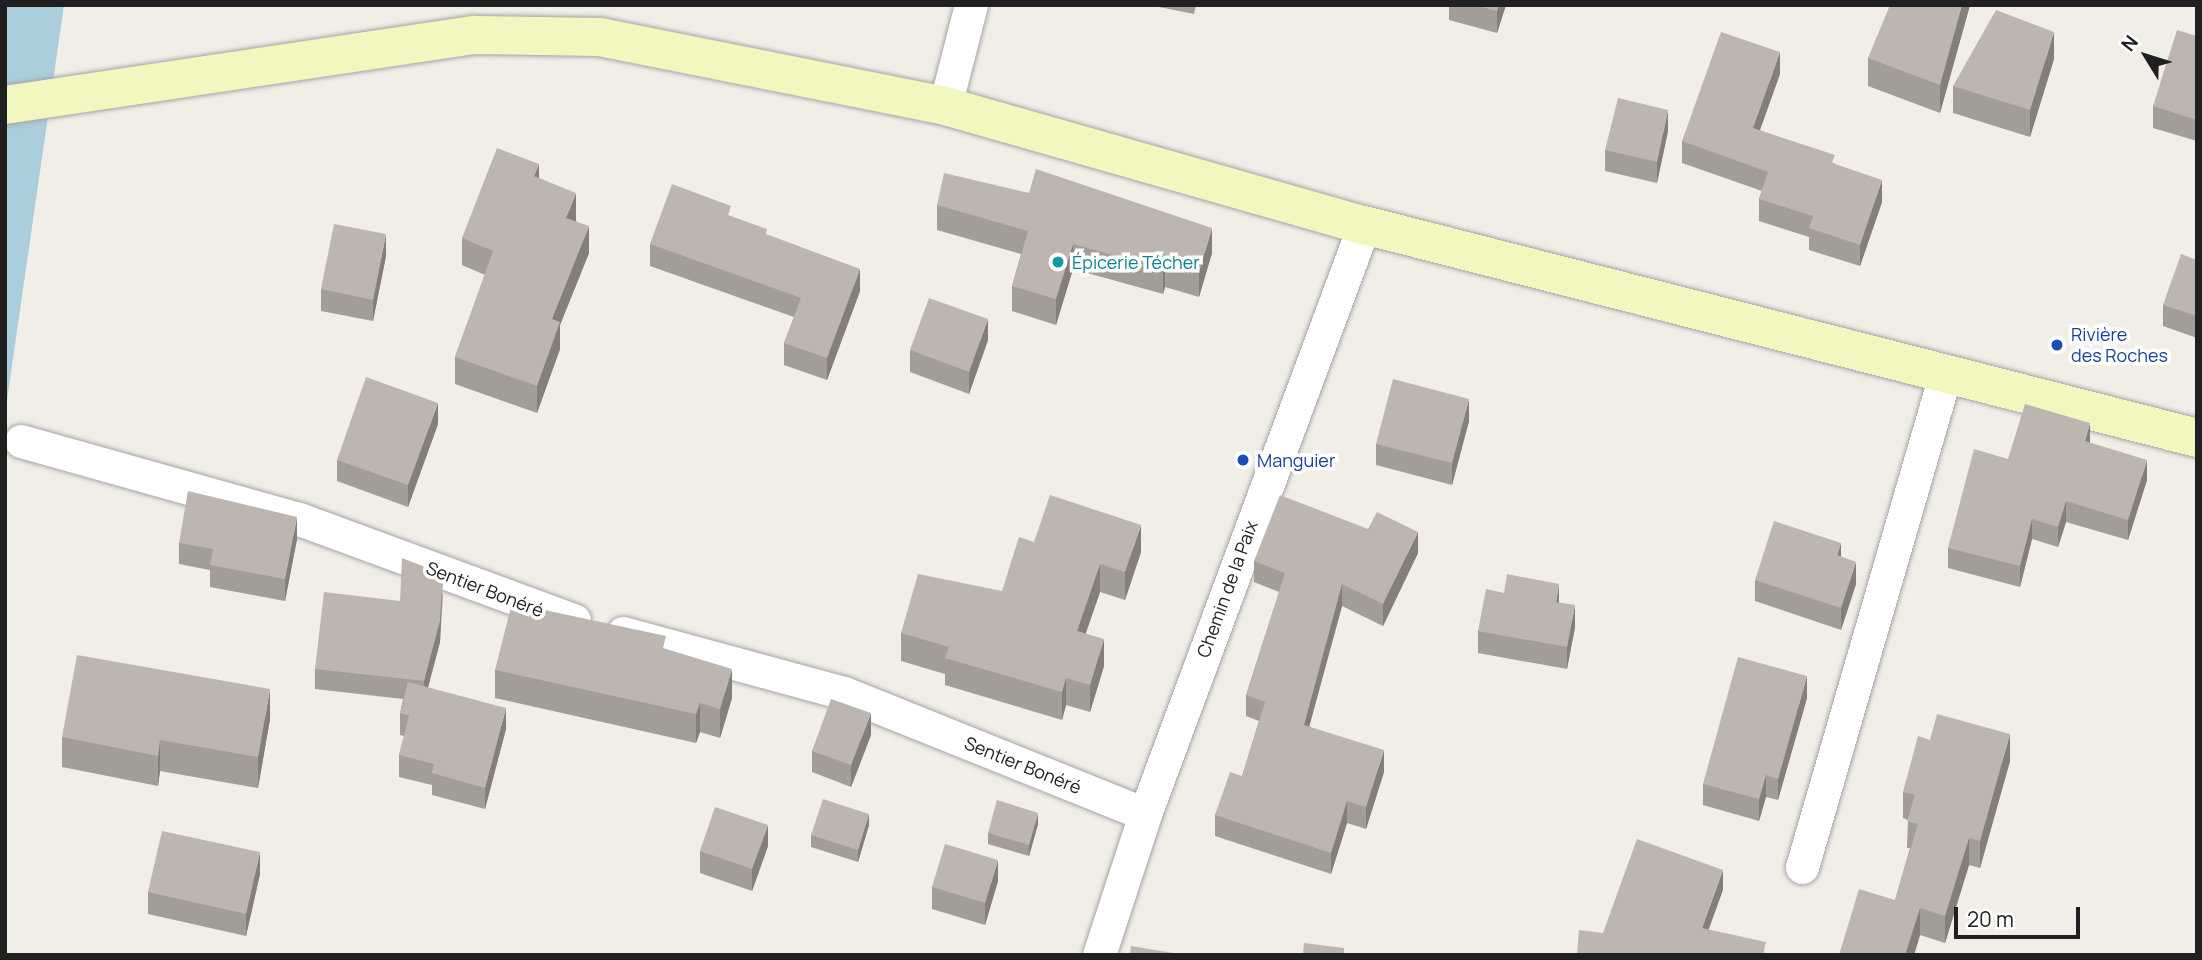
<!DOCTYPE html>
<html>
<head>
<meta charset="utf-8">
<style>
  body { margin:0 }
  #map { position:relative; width:2202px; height:960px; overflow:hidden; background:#f0eee7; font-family:Manrope,sans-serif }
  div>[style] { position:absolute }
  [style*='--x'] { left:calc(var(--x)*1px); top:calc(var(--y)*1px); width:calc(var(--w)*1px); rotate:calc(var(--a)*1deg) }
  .water>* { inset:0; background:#aacedb }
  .roads { filter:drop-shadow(0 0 2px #a4a4a4) drop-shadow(0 0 2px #a4a4a4) }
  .street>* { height:33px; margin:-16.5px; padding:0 16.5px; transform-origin:16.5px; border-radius:16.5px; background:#fff }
  .secondary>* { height:38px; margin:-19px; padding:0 19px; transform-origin:19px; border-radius:19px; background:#f2f7bf }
  .wall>* { inset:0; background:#a39d97 }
  .shaded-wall>* { inset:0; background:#847f7b }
  .building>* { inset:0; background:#bdb6b0 }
  .dots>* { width:19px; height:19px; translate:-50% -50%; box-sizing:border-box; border:4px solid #fff; border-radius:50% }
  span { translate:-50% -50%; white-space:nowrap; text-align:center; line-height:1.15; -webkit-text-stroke:7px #fff; paint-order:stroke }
  .culture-label { font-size:18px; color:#0d838f }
  .left { translate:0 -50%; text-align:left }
  .transit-label { font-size:18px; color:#164399 }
  .street-label { font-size:18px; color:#202020 }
  .frame { position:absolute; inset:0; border:7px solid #202020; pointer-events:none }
  .north { position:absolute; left:2111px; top:21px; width:70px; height:70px; -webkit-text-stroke:5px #fff; paint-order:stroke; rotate:308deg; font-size:19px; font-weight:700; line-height:28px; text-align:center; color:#202020 }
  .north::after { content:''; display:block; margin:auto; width:24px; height:32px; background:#202020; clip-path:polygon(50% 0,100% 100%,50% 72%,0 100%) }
  .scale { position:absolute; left:1954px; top:907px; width:126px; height:32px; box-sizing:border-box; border:4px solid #202020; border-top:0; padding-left:9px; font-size:21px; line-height:24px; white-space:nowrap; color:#202020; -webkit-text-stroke:5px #fff; paint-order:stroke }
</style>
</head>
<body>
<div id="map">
  <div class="water">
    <div style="clip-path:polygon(5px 5px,64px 5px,5px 414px)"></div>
  </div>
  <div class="roads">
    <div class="street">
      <div style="--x:945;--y:106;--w:104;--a:-75.6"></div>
      <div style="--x:21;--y:441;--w:289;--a:15.7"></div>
      <div style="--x:299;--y:519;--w:293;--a:20.2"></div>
      <div style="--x:623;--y:633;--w:229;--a:15.2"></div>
      <div style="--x:844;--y:693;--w:324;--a:21.9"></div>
      <div style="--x:1802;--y:867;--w:512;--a:-73.79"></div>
      <div style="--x:1099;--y:955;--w:148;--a:-71.9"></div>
      <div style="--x:1145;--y:814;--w:628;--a:-69.6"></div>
    </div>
    <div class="secondary">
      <div style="--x:5;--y:105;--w:476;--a:-8.5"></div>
      <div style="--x:476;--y:35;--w:124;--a:0.9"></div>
      <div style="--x:600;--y:37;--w:352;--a:11.3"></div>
      <div style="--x:945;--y:106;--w:436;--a:15.9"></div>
      <div style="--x:1364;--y:225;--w:860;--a:14.34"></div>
    </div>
  </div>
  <div class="wall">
    <div style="clip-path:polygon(1149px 5px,1196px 5px,1194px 14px)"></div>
    <div style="clip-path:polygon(1449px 5px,1506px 5px,1497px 33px,1449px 20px)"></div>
    <div style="clip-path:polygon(1970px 5px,1940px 113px,1868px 86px,1868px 58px)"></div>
    <div style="clip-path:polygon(2197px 36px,2197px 141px,2153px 128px,2153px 106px)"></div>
    <div style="clip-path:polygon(2054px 59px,2030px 137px,1953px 113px,1953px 86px)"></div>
    <div style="clip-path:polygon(1780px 74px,1760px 130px,1835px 164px,1882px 202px,1860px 266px,1809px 250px,1809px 237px,1759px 221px,1759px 199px,1762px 191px,1682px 163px,1682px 141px)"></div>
    <div style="clip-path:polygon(1668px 131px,1657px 183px,1605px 171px,1605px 150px)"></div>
    <div style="clip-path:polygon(539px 178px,576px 220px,589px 253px,560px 325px,560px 349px,537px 413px,455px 384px,455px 357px,485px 275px,462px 265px,462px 238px)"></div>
    <div style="clip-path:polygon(937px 205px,1212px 253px,1199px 297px,1165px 287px,1163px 294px,1073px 269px,1056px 325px,1012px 311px,1012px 286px,1021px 254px,937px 230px)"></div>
    <div style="clip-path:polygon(731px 216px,767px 235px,860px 291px,827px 380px,784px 365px,784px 343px,794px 317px,650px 266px,650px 244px)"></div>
    <div style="clip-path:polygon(386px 256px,373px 321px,321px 311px,321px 289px)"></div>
    <div style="clip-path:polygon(2197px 260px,2197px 338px,2163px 326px,2163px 305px)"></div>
    <div style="clip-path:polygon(988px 340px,969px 394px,910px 372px,910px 350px)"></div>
    <div style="clip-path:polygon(1469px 421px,1452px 485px,1376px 465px,1376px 444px)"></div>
    <div style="clip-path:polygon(438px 424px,408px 507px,337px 481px,337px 460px)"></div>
    <div style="clip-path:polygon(2090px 443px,2147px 480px,2128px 540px,2066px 522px,2058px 547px,2032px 539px,2020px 587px,1948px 568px,1948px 548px,2008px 459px)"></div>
    <div style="clip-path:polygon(297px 539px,285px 601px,210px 587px,210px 570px,179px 564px,179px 543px)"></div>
    <div style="clip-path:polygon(1034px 542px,1141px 552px,1125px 600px,1100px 592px,1086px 633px,1104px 666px,1090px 712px,1066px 705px,1062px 720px,945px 685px,945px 674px,901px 661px,901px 633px,1002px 591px)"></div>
    <div style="clip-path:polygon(1418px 553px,1383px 626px,1342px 606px,1309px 726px,1384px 772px,1366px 829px,1347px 823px,1331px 874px,1215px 836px,1215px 815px,1242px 776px,1259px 721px,1246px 716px,1246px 695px,1279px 592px,1254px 582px,1254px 561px)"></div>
    <div style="clip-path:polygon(1755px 580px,1856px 584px,1841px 630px,1755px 601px)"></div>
    <div style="clip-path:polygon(1504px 593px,1559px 602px,1575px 627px,1567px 669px,1478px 653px,1478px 631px)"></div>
    <div style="clip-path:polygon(443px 594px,440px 642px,428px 688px,506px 729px,485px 809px,432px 795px,432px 785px,399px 777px,399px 755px,404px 736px,400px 735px,400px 713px,403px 699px,315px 689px,315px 669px,400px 601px)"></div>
    <div style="clip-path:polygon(666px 649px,732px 698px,720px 738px,700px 732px,696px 743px,495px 698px,495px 670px)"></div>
    <div style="clip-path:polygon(1807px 698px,1778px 800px,1766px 797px,1759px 821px,1703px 805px,1703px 784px)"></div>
    <div style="clip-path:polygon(270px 719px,258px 788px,160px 771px,158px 786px,62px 767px,62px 737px)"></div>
    <div style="clip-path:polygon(871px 735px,851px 787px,812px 772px,812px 751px)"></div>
    <div style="clip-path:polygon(2010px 761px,1980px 868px,1969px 865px,1945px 943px,1920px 935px,1914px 955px,1839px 955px,1895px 900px,1910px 848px,1907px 848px,1908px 820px,1903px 818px,1903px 792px)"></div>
    <div style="clip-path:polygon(1038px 824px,1029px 856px,988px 844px,988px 833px)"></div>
    <div style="clip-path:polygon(869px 825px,858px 862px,811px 847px,811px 835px)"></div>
    <div style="clip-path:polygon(768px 846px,752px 891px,700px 873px,700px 851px)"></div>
    <div style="clip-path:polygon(260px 874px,246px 936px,148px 914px,148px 892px)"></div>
    <div style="clip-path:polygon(998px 881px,985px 925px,932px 909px,932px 887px)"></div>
  </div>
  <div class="shaded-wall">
    <div style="clip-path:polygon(1499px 5px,1506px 5px,1497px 33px,1497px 11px)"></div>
    <div style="clip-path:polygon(1962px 5px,1970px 5px,1940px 113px,1940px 85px)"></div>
    <div style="clip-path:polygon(2054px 32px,2054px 59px,2030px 137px,2030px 110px)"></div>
    <div style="clip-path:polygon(1780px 52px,1780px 74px,1753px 149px,1753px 128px)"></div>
    <div style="clip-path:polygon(1668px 110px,1668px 131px,1657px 183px,1657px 162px)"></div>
    <div style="clip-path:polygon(539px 164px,539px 191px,534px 176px)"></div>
    <div style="clip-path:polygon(1882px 180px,1882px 202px,1860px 266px,1860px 245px)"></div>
    <div style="clip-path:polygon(576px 193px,576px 220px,566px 245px,566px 218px)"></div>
    <div style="clip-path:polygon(589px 226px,589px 253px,560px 325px,560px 349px,537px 413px,537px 386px,552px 319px)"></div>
    <div style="clip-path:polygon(1212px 228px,1212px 253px,1199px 297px,1199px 272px)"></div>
    <div style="clip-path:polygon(386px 234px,386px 256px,373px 321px,373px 300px)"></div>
    <div style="clip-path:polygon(1073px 244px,1073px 269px,1056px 325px,1056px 299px)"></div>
    <div style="clip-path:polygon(1165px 262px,1165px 287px,1163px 294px,1163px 269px)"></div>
    <div style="clip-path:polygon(860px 269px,860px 291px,827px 380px,827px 358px)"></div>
    <div style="clip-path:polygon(988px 319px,988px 340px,969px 394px,969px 372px)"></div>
    <div style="clip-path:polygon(1469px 399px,1469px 421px,1452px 485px,1452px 463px)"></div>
    <div style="clip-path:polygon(438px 403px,438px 424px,408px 507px,408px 485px)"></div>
    <div style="clip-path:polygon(2090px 423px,2090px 444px,2085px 441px)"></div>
    <div style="clip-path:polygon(2147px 460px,2147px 480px,2128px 540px,2128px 520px)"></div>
    <div style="clip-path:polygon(2066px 501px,2066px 522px,2058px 547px,2058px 527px)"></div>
    <div style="clip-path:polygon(297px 517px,297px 539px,285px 601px,285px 579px)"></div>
    <div style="clip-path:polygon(2032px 519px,2032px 539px,2020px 587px,2020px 566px)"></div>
    <div style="clip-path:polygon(1141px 525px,1141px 552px,1125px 600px,1125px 572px)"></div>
    <div style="clip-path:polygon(1418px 532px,1418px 553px,1383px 626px,1383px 604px)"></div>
    <div style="clip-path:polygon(1841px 543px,1841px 565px,1837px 555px)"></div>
    <div style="clip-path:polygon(1856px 562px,1856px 584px,1841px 630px,1841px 608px)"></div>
    <div style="clip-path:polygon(1100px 564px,1100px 592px,1077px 658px,1077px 631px)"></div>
    <div style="clip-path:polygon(443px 574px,440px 642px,424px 702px,424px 681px)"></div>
    <div style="clip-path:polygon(1342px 584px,1342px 606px,1304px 746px,1304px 725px)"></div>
    <div style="clip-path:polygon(1559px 584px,1559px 605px,1556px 602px)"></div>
    <div style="clip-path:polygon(1575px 605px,1575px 627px,1567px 669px,1567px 647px)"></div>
    <div style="clip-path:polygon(1104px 639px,1104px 666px,1090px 712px,1090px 685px)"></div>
    <div style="clip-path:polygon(732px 669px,732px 698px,720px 738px,720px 709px)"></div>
    <div style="clip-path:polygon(1807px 676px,1807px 698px,1778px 800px,1778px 779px)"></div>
    <div style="clip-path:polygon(1066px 678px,1066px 705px,1062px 720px,1062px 692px)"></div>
    <div style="clip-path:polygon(270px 689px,270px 719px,258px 788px,258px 757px)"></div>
    <div style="clip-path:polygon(700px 703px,700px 732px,696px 743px,696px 714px)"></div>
    <div style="clip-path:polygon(506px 708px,506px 729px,485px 809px,485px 788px)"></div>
    <div style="clip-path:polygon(871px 713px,871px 735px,851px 787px,851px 765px)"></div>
    <div style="clip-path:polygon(2010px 734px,2010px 761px,1980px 868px,1980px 841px)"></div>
    <div style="clip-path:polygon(160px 740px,160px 771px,158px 786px,158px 756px)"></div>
    <div style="clip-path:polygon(1384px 750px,1384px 772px,1366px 829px,1366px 807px)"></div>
    <div style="clip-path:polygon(1766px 775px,1766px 797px,1759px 821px,1759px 799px)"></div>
    <div style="clip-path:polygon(1347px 801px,1347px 823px,1331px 874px,1331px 853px)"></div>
    <div style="clip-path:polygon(1038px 813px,1038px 824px,1029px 856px,1029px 845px)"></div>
    <div style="clip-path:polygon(869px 814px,869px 825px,858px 862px,858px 850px)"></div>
    <div style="clip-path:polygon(768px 825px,768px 846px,752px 891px,752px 869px)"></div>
    <div style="clip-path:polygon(1969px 838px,1969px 865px,1945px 943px,1945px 916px)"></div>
    <div style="clip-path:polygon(260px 852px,260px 874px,246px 936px,246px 914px)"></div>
    <div style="clip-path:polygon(998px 860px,998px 881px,985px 925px,985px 903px)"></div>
    <div style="clip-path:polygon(1723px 870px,1723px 890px,1702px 948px,1702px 928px)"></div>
    <div style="clip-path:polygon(1920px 908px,1920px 935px,1914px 955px,1905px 955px)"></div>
  </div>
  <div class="building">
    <div style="clip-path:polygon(1474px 5px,1499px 5px,1497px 11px)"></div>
    <div style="clip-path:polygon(1890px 5px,1962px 5px,1940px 85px,1868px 58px)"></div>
    <div style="clip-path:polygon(1996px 10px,2054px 32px,2030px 110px,1953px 86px)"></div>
    <div style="clip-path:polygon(2177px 30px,2197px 36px,2197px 120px,2153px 106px)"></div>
    <div style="clip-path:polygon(1721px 32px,1780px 52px,1753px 128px,1835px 155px,1832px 163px,1882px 180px,1860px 245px,1809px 228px,1813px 216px,1759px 199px,1768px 172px,1682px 141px)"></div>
    <div style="clip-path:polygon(1618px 98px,1668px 110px,1657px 162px,1605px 150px)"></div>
    <div style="clip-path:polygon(497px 148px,539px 164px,534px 176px,576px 193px,566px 218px,589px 226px,552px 319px,560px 322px,537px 386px,455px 357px,493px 251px,462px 238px)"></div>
    <div style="clip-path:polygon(1036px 169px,1212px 228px,1199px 272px,1165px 262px,1163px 269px,1073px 244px,1056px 299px,1012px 286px,1028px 231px,937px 205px,944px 173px,1029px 193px)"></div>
    <div style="clip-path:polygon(672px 184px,731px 206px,728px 215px,767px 229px,766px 234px,860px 269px,827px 358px,784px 343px,801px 298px,650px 244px)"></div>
    <div style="clip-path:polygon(334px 224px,386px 234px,373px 300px,321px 289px)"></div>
    <div style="clip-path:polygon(2181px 254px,2197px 260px,2197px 316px,2163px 305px)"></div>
    <div style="clip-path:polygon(929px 298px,988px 319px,969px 372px,910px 350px)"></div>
    <div style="clip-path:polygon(366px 377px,438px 403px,408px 485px,337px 460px)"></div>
    <div style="clip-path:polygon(1393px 379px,1469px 399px,1452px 463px,1376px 444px)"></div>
    <div style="clip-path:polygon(2025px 404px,2090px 423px,2085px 441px,2147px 460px,2128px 520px,2066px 501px,2058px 527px,2032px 519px,2020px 566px,1948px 548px,1974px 449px,2008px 459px)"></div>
    <div style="clip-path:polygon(188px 491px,297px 517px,285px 579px,210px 565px,213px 549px,179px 543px)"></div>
    <div style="clip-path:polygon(1050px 495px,1141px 525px,1125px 572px,1100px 564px,1077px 631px,1104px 639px,1090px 685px,1066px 678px,1062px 692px,945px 658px,949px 647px,901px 633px,918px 574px,1002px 591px,1019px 537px,1034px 542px)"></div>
    <div style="clip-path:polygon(1280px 495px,1368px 529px,1377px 512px,1418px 532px,1383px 604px,1342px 584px,1304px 725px,1384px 750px,1366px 807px,1347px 801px,1331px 853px,1215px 815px,1230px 772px,1242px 776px,1265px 702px,1246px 695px,1285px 573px,1254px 561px)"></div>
    <div style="clip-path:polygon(1774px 521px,1841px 543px,1837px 555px,1856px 562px,1841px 608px,1755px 580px)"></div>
    <div style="clip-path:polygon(402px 558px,443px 574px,440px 621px,424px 681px,315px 669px,324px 592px,400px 601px)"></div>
    <div style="clip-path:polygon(1507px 574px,1559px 584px,1556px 602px,1575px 605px,1567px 647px,1478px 631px,1486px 589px,1504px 593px)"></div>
    <div style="clip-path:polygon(512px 603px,666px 636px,663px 648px,732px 669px,720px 709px,700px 703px,696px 714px,495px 670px)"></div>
    <div style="clip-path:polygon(77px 655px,270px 689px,258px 757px,160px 740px,158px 756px,62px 737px)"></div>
    <div style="clip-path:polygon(1738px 657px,1807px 676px,1778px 779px,1766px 775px,1759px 799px,1703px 784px)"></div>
    <div style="clip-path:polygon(408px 682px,506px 708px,485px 788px,432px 773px,434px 764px,399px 755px,409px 716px,400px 713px)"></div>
    <div style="clip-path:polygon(831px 699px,871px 713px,851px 765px,812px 751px)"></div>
    <div style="clip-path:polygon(1937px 714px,2010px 734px,1980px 841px,1969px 838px,1945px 916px,1920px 908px,1905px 955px,1839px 955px,1859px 889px,1895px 900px,1918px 824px,1907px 821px,1915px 795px,1903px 792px,1918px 736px,1930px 740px)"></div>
    <div style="clip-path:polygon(823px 799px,869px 814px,858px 850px,811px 835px)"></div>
    <div style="clip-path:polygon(997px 800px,1038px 813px,1029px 845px,988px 833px)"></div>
    <div style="clip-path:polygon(715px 807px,768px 825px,752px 869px,700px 851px)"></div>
    <div style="clip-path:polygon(162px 831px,260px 852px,246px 914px,148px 892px)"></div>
    <div style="clip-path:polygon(1637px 839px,1723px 870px,1702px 928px,1766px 942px,1763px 955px,1577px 955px,1579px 930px,1603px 933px)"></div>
    <div style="clip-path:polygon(945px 844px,998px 860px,985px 903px,932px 887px)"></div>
    <div style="clip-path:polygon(1304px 943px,1344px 948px,1344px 955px,1303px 955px)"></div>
    <div style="clip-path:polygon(1131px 946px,1179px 954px,1179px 955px,1130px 955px)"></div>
  </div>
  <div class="dots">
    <div style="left:1058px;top:262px;background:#0f9aa8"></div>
    <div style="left:2057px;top:345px;background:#1a4fb4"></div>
    <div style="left:1243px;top:460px;background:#1a4fb4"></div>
  </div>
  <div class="culture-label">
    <span class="left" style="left:1072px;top:262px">Épicerie Técher</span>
  </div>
  <div class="transit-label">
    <span class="left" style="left:2071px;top:345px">Rivière<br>des Roches</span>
    <span class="left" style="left:1257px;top:460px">Manguier</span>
  </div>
  <div class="street-label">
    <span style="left:485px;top:589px;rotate:21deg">Sentier Bonéré</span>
    <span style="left:1227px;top:589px;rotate:-70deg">Chemin de la Paix</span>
    <span style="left:1023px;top:765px;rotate:22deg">Sentier Bonéré</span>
  </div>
  <div class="frame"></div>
  <div class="north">N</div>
  <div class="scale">20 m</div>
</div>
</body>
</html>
